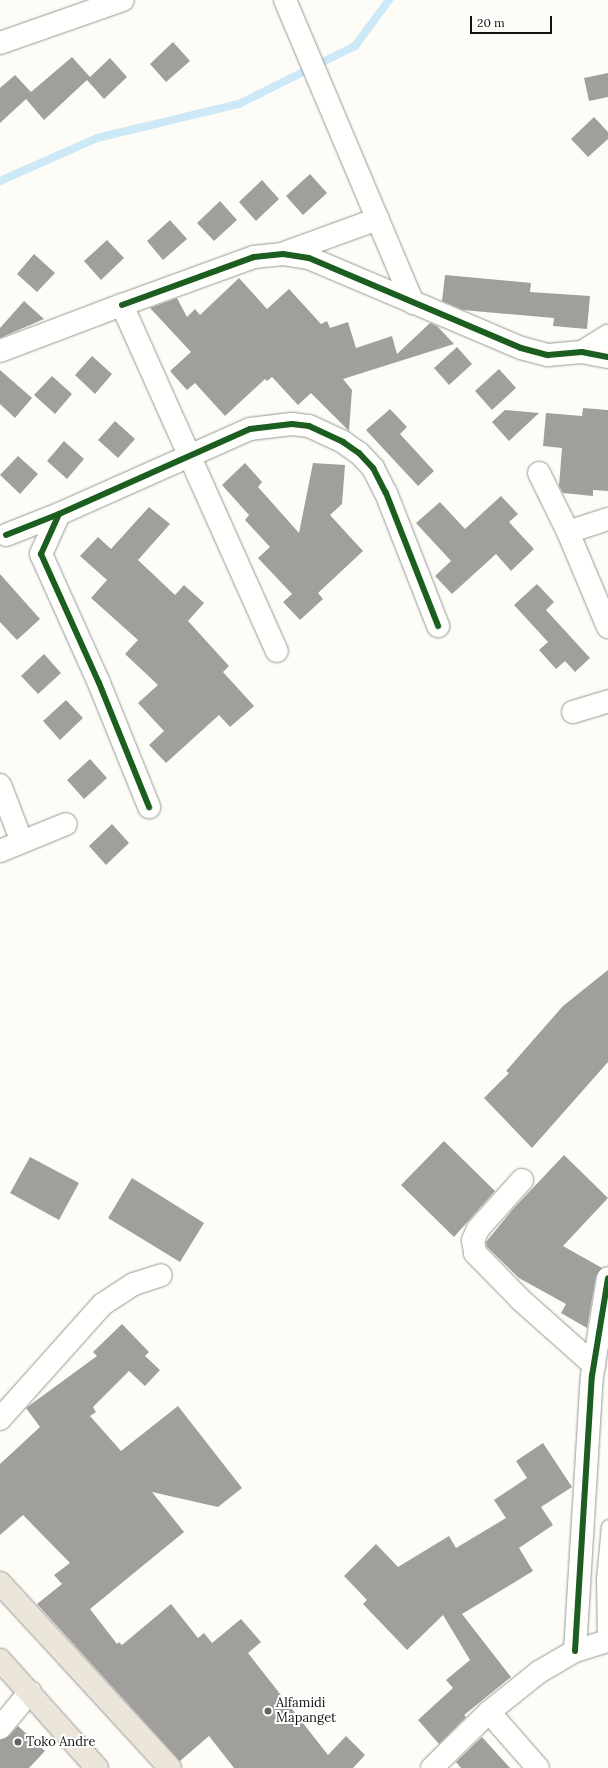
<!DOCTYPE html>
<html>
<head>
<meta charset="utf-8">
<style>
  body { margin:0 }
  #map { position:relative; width:608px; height:1768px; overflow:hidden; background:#fdfcf7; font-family:Lora,serif }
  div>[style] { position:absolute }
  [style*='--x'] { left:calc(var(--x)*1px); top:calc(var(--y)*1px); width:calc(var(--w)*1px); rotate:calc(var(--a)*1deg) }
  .stream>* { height:8px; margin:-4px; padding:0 4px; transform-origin:4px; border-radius:4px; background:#cde8f7 }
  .building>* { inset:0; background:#a19f9c }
  .roads { filter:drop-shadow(0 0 1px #979795) drop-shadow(0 0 1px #979795) }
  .service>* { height:13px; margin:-6.5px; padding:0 6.5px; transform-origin:6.5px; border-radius:6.5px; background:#fffffe }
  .minor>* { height:22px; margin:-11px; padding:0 11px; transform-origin:11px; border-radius:11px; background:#fffffe }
  .trunk>* { height:22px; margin:-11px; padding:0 11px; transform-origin:11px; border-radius:11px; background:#ece5da }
  .cycleway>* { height:6px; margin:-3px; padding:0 3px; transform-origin:3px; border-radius:3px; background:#1b5e20 }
  .dots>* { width:11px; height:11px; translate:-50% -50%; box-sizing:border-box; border:2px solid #fff; border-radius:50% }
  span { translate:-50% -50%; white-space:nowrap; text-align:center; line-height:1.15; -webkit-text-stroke:4px #fff; paint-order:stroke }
  .poi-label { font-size:13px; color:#111 }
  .left { translate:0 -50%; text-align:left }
  .scale { position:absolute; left:470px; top:16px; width:82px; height:18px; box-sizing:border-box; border:2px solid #111; border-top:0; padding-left:5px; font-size:12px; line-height:14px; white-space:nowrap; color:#111; -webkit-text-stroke:3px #fff; paint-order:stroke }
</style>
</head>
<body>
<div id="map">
  <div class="stream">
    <div style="--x:0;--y:181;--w:106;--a:-23.9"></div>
    <div style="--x:97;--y:138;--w:146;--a:-13.5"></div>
    <div style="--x:239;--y:104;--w:130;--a:-26.6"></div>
    <div style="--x:355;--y:46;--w:57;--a:-53.5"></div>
  </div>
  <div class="building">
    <div style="clip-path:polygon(173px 42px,190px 61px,166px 82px,150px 64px)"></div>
    <div style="clip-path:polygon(72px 57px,90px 77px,110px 58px,127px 77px,104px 99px,87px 80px,44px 120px,26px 99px,0 123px,0 88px,15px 75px,31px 92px)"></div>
    <div style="clip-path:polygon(608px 73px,608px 97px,589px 101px,584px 78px)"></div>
    <div style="clip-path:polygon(594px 117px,608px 132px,608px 139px,588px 157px,571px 139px)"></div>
    <div style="clip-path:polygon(310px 174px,327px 193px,303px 215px,286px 196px)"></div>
    <div style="clip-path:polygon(262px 180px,279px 199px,256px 221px,239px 202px)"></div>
    <div style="clip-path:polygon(220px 201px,237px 220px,214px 241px,197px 223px)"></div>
    <div style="clip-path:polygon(170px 220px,187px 239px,163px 260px,147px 241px)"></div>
    <div style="clip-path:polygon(107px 240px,124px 258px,101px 280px,84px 261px)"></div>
    <div style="clip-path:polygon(34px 254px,55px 273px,37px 292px,17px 274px)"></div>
    <div style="clip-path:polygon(445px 275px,531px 283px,530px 292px,590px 296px,587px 329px,553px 326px,554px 318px,463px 310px,442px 301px)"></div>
    <div style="clip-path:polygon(239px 278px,267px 309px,289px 289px,321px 324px,327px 321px,330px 328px,348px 322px,356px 348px,392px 336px,397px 354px,430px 323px,437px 326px,454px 344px,343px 379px,352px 390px,349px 431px,311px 393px,298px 405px,272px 377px,267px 381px,265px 379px,225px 416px,195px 383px,187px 390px,170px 371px,191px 352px,150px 308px,177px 298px,187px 317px,195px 309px,200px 315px)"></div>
    <div style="clip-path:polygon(24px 301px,44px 319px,0 338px,0 328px)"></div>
    <div style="clip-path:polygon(457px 347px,472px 364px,449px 385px,434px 368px)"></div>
    <div style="clip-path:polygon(92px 356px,112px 374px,95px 394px,75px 375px)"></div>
    <div style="clip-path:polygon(499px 369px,516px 388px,492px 410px,475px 391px)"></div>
    <div style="clip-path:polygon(0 370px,32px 398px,15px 418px,0 404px)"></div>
    <div style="clip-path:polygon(52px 376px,72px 394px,55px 414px,34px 395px)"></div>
    <div style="clip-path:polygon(583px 408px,608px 410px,608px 491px,593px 490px,593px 496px,563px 493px,559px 486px,562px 448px,543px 446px,546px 413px,582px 416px)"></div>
    <div style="clip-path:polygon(390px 409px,407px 427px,400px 434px,434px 471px,418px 486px,366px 430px)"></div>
    <div style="clip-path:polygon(505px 410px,539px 413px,509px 441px,492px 422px)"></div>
    <div style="clip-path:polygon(115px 421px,135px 439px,118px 458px,98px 440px)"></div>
    <div style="clip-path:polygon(64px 441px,84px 459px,67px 479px,47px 461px)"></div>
    <div style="clip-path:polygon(18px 456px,38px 474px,20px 494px,0 475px)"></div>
    <div style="clip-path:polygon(245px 463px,262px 482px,258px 487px,299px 533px,313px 463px,345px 465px,342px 504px,330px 515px,363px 551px,318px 593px,323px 599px,300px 620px,283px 602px,292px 594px,258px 558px,270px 547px,245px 520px,249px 515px,222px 485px)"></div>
    <div style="clip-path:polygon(501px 496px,518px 514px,509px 522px,534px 549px,511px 571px,496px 554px,452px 594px,435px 576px,451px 561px,416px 523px,440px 502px,465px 529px)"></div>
    <div style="clip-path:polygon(149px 507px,170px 524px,138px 560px,175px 595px,184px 585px,204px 603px,188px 621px,229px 666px,223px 672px,254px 706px,230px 727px,219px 715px,166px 763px,149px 745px,164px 731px,138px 703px,158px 685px,125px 654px,138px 640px,91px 598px,107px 580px,80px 556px,98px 537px,111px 549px)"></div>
    <div style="clip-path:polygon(0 574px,40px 619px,17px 640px,0 622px)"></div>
    <div style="clip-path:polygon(537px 584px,554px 602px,546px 610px,590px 658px,575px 672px,565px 661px,556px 669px,539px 650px,548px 642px,514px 605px)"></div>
    <div style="clip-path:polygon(44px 654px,61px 673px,38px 694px,21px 676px)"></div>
    <div style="clip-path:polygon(66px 700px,83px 718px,60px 740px,43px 721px)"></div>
    <div style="clip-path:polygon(90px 759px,107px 778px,84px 799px,67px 780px)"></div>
    <div style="clip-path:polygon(112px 824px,129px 843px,106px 865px,89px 846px)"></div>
    <div style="clip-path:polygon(608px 970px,608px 1062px,532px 1148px,484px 1098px,509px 1073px,506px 1071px,563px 1006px)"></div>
    <div style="clip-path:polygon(444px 1141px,495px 1191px,454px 1237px,401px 1185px)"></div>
    <div style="clip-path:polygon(564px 1155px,608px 1198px,563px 1246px,602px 1268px,596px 1276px,587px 1328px,561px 1313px,566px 1304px,519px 1278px,487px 1247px,486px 1242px,513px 1209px)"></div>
    <div style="clip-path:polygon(30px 1157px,79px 1183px,59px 1220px,10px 1193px)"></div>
    <div style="clip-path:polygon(132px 1178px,204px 1223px,180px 1262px,108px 1218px)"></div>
    <div style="clip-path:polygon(122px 1324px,149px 1352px,145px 1356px,160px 1370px,145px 1386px,129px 1371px,93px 1407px,96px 1412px,90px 1416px,121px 1451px,178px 1406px,242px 1488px,218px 1507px,152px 1492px,184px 1532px,90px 1609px,117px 1644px,119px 1642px,122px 1645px,171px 1604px,198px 1638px,204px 1633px,212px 1643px,241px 1619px,261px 1642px,248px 1653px,328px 1755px,346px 1736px,365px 1755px,353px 1768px,234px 1768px,209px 1736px,180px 1761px,37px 1604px,62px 1584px,54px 1575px,70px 1563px,23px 1515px,0 1535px,0 1464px,40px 1427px,26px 1408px,97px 1356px,93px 1352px)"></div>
    <div style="clip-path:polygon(543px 1443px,572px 1487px,541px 1507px,553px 1525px,519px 1548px,533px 1571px,462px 1614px,511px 1677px,464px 1715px,466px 1717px,439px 1744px,418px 1720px,453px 1688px,446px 1680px,470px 1660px,443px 1615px,407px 1650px,363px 1604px,367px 1600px,344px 1576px,376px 1544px,398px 1567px,449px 1536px,456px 1548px,506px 1518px,494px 1500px,527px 1478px,516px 1461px)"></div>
    <div style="clip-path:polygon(18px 1726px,45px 1751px,29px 1768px,0 1768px,0 1740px,9px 1736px)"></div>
    <div style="clip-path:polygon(482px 1737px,510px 1768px,461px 1768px,456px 1762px)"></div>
  </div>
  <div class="roads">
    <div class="service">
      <div style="--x:604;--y:1642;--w:64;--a:-90.9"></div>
      <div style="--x:603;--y:1578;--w:52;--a:-84.5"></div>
    </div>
    <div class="minor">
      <div style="--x:285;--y:0;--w:329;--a:67.1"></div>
      <div style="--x:0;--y:43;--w:130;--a:-19.3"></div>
      <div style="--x:284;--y:253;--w:100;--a:-19.9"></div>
      <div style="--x:122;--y:305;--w:140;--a:-20"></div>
      <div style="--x:254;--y:257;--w:29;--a:-6"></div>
      <div style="--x:283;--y:254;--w:26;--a:9"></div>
      <div style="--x:309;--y:258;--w:230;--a:23"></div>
      <div style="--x:521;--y:348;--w:28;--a:15"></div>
      <div style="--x:548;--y:355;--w:34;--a:-5"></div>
      <div style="--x:582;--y:352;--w:26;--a:11"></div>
      <div style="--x:0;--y:351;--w:130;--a:-20.7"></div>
      <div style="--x:122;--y:305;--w:379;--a:65.9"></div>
      <div style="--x:582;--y:352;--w:31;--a:-32"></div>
      <div style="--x:539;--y:473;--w:66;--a:63.8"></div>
      <div style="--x:568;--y:532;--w:103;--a:67.2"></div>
      <div style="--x:59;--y:514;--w:44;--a:114.2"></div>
      <div style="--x:41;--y:554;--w:141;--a:65.8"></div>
      <div style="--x:99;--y:683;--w:134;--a:68"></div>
      <div style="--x:568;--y:532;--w:42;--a:-18"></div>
      <div style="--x:6;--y:535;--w:57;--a:-21.6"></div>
      <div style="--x:59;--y:514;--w:209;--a:-24"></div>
      <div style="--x:250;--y:429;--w:42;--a:-6.8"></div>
      <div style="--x:292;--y:424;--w:17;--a:7"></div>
      <div style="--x:309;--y:426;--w:38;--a:25"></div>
      <div style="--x:343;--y:442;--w:19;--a:35"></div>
      <div style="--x:359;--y:453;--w:21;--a:47"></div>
      <div style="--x:373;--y:468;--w:28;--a:63"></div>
      <div style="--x:386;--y:493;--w:143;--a:68.6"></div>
      <div style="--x:573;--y:712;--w:37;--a:-17"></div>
      <div style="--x:0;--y:785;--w:61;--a:68.9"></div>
      <div style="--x:0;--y:851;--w:71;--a:-22.2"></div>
      <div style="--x:522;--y:1180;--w:66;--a:131.9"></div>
      <div style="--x:478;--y:1229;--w:12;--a:114"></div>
      <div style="--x:473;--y:1240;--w:13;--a:81"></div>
      <div style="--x:475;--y:1253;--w:66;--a:45.6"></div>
      <div style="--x:521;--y:1300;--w:98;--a:41.7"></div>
      <div style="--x:0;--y:1419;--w:154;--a:-48.2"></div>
      <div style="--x:103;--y:1304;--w:37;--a:-33"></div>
      <div style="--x:134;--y:1284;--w:28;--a:-18"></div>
      <div style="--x:575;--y:1651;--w:276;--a:-86.5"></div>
      <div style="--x:592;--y:1376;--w:99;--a:-80.7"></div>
      <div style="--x:489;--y:1712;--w:74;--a:48.8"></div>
      <div style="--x:0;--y:1728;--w:47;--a:-50.2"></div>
      <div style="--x:432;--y:1768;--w:80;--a:-44.5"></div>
      <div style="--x:489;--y:1712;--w:64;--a:-38.7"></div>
      <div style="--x:539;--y:1672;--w:42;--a:-30.3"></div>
      <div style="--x:575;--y:1651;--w:34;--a:-17"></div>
    </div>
    <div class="trunk">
      <div style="--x:0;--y:1583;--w:251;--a:47.4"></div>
      <div style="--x:0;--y:1660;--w:145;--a:48.1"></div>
    </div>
  </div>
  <div class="cycleway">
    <div style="--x:122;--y:305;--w:140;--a:-20"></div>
    <div style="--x:254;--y:257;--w:29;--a:-6"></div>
    <div style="--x:283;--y:254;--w:26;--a:9"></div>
    <div style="--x:309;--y:258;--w:230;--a:23"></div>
    <div style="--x:521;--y:348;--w:28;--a:15"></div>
    <div style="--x:548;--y:355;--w:34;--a:-5"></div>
    <div style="--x:582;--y:352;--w:26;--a:11"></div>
    <div style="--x:59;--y:514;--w:44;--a:114.2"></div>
    <div style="--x:41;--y:554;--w:141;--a:65.8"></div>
    <div style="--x:99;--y:683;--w:134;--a:68"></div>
    <div style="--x:6;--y:535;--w:57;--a:-21.6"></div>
    <div style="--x:59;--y:514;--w:209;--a:-24"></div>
    <div style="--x:250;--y:429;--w:42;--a:-6.8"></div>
    <div style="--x:292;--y:424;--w:17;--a:7"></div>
    <div style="--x:309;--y:426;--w:38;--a:25"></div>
    <div style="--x:343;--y:442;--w:19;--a:35"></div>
    <div style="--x:359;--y:453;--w:21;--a:47"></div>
    <div style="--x:373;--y:468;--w:28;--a:63"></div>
    <div style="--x:386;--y:493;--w:143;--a:68.6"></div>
    <div style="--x:575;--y:1651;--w:276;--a:-86.5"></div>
    <div style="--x:592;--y:1376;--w:99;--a:-80.7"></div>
  </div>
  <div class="dots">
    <div style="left:268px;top:1711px;background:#646362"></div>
    <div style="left:18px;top:1742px;background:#646362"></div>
  </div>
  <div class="poi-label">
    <span class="left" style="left:276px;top:1711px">Alfamidi<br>Mapanget</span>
    <span class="left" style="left:26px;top:1742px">Toko Andre</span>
  </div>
  <div class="scale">20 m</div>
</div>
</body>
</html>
